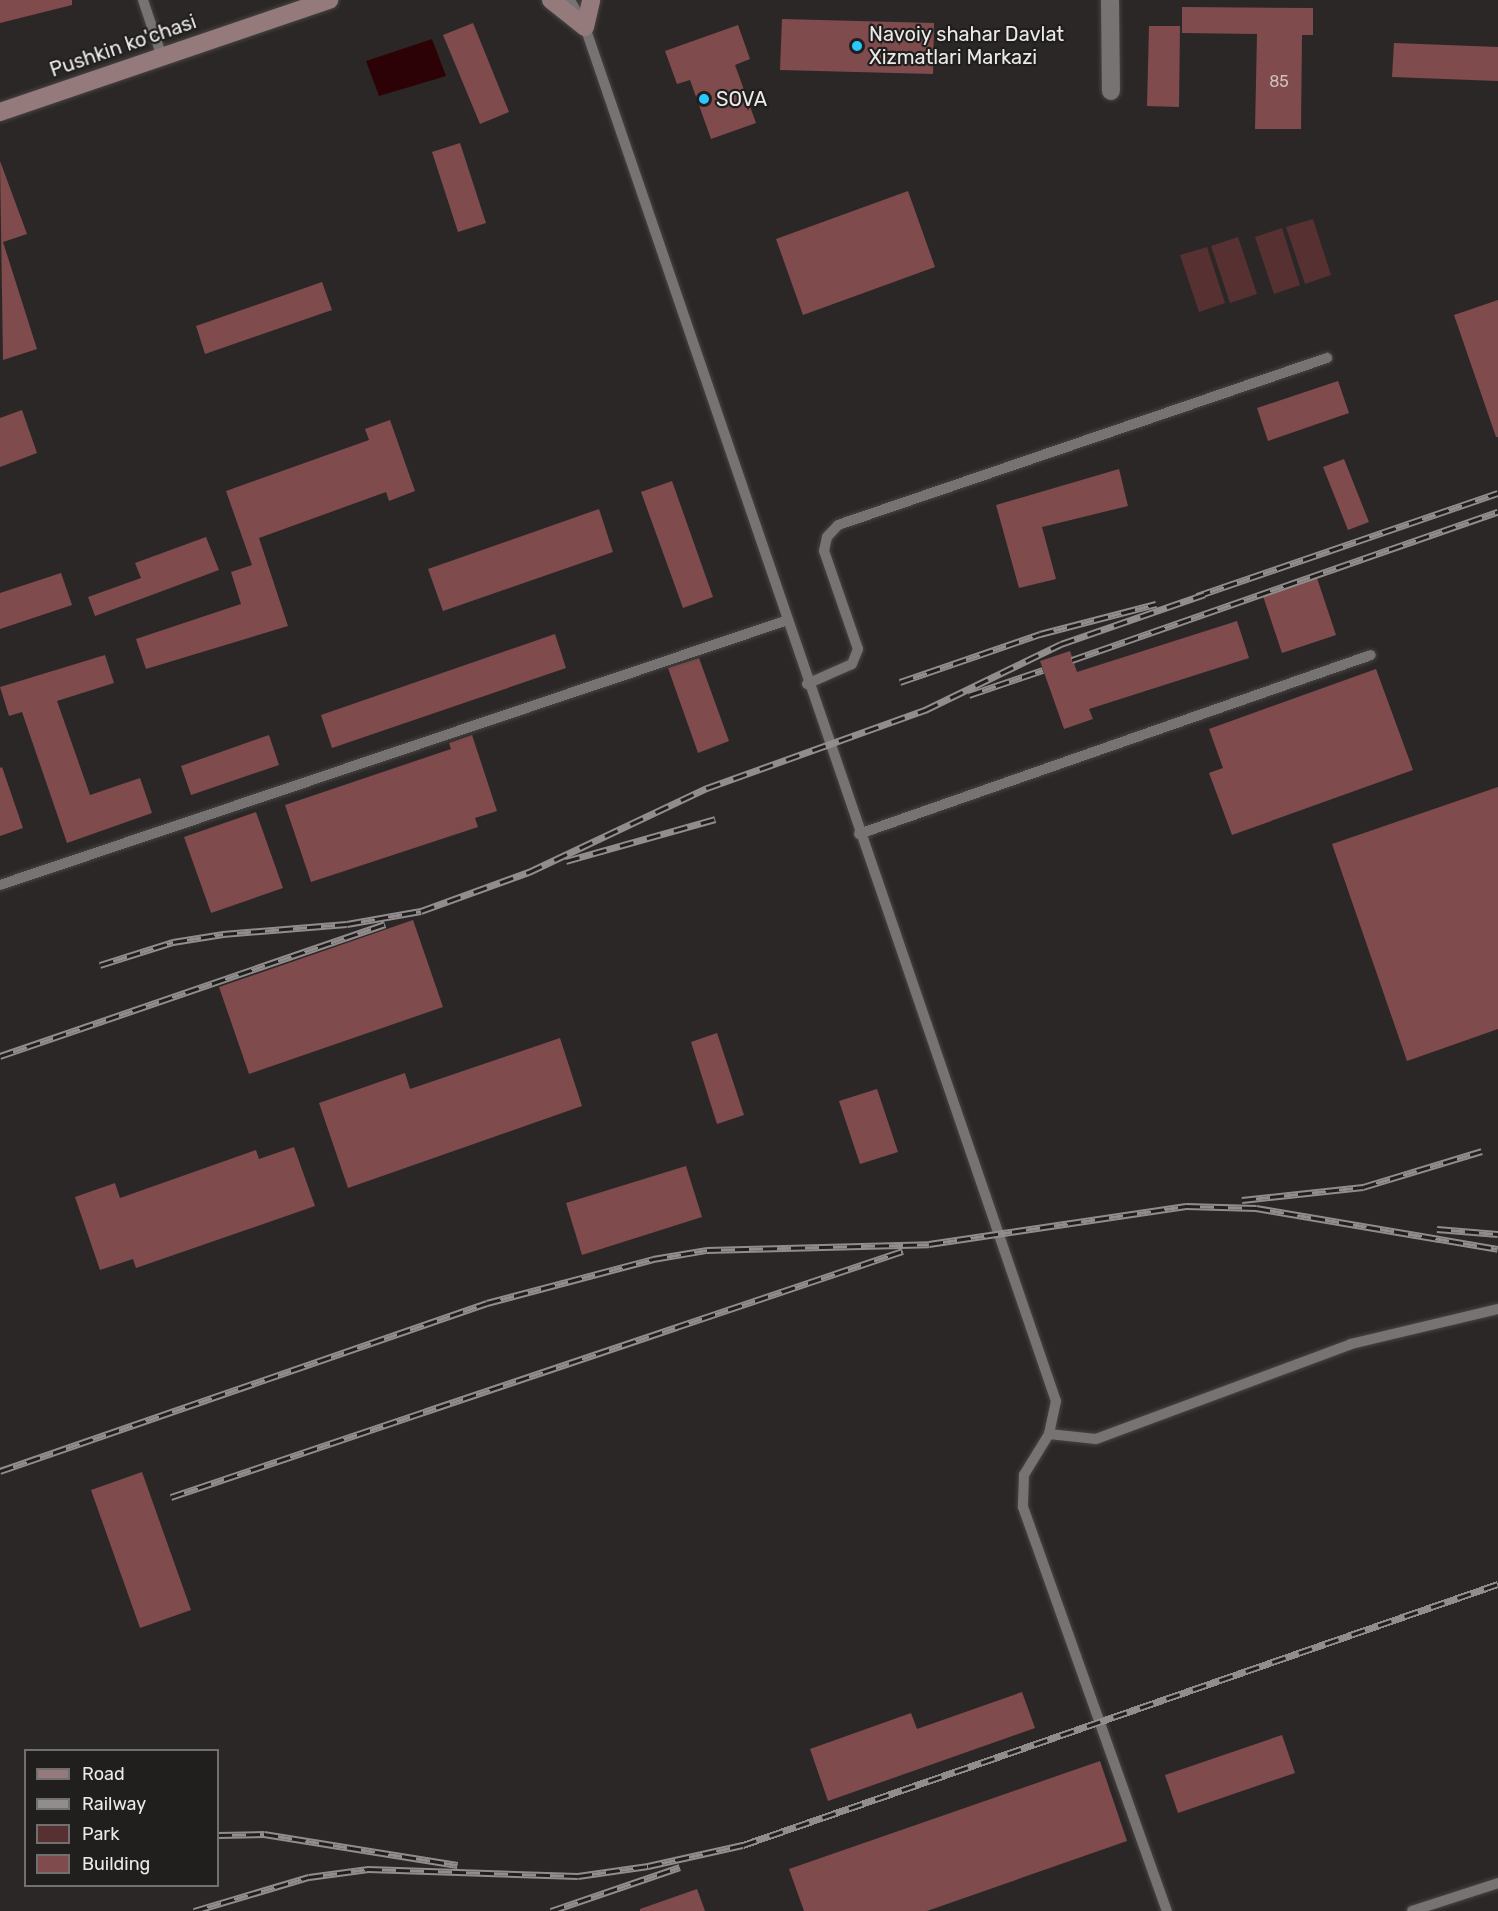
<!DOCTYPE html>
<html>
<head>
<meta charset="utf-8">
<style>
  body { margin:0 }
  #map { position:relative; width:1498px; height:1911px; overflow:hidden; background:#2b2727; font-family:Rubik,sans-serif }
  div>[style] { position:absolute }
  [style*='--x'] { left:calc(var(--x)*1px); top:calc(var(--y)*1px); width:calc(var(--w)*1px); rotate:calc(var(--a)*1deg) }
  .green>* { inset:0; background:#573032 }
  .water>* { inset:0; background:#2d0207 }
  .building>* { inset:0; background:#804b4d }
  .roads { filter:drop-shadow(0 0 2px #484444) drop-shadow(0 0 2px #484444) }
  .lane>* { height:10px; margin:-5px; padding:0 5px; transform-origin:5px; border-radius:5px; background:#777373 }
  .street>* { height:18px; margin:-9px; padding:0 9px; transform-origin:9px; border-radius:9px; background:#777373 }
  .secondary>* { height:18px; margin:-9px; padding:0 9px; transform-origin:9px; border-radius:9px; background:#947a7b }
  .rail>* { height:7px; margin-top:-3.5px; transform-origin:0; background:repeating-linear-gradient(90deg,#211e1e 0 14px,#918d8d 0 28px); box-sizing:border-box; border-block:2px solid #918d8d }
  .dots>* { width:16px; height:16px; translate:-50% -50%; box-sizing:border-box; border:3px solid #211e1e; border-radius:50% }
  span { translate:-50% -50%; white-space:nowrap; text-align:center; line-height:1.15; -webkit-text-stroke:4.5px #211e1e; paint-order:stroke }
  .number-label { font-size:16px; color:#d1c2c2 }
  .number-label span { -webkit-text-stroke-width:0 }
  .poi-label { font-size:20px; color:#ece9e9 }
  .left { translate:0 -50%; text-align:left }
  .street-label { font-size:20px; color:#ece9e9 }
  .legend { position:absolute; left:24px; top:1749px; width:195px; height:138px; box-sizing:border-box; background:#211e1e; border:2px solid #726f6f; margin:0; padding:8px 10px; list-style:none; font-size:18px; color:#ece9e9 }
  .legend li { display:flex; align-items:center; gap:12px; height:30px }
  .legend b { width:30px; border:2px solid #726f6f }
</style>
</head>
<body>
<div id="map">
  <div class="green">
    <div style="clip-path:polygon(1313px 219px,1331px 275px,1305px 284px,1286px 227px)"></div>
    <div style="clip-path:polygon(1282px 228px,1300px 285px,1274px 294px,1255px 237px)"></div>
    <div style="clip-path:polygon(1238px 237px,1257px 294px,1230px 303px,1211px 246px)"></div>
    <div style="clip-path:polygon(1207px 247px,1225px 303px,1199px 312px,1180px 255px)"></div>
  </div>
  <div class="water">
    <div style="clip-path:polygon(432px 39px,446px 76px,379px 96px,366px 61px)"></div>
  </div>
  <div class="building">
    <div style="clip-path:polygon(0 0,72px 0,72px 5px,0 23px)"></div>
    <div style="clip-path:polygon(1182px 7px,1313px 8px,1313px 35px,1302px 35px,1301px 129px,1255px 129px,1257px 34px,1182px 33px)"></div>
    <div style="clip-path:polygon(782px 19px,934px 23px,933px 74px,780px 70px)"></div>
    <div style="clip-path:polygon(473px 23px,509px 112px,480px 124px,443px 35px)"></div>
    <div style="clip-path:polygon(738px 25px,750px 59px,735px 65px,756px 123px,711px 139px,690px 80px,677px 84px,665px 51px)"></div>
    <div style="clip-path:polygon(1149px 26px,1180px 26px,1179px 107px,1147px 106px)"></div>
    <div style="clip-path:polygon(1394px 43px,1498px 47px,1498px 81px,1392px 77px)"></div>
    <div style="clip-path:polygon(460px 143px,486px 223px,458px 232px,432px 152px)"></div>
    <div style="clip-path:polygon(0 161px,27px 234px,3px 242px,37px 349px,3px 360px)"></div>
    <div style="clip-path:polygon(908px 191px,935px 267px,803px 315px,776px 239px)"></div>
    <div style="clip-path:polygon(322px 282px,332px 310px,205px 354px,196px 326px)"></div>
    <div style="clip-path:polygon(1498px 300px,1498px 437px,1496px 437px,1454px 315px)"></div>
    <div style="clip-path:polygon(1338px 381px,1349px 413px,1268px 441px,1257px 408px)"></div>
    <div style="clip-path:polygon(22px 410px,37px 453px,0 467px,0 418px)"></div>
    <div style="clip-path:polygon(390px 420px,415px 491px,389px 501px,386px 492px,259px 538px,288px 626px,146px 669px,136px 639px,241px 604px,231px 572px,252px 565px,226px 491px,369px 440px,365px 429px)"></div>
    <div style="clip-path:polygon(1344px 459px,1369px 522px,1348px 530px,1323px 467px)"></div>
    <div style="clip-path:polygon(1119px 469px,1128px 506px,1042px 527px,1056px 579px,1019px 588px,996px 505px)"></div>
    <div style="clip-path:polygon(672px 481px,713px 597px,683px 608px,641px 492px)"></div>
    <div style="clip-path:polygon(599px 509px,613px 552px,443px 611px,428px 569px)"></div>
    <div style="clip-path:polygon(206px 537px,219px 570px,95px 616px,88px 597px,141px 578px,135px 563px)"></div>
    <div style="clip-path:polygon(61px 573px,72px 605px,0 629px,0 593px)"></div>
    <div style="clip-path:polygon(1317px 578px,1336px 635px,1282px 653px,1263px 596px)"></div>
    <div style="clip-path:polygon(1237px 621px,1249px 658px,1089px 709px,1093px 719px,1064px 729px,1040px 661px,1070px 651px,1077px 672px)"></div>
    <div style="clip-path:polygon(555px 634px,566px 668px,332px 748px,321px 715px)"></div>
    <div style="clip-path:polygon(105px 655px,114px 683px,57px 701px,90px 795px,140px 778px,152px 813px,67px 843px,22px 712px,9px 716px,0 687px)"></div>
    <div style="clip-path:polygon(699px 658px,729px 741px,698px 753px,668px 668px)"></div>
    <div style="clip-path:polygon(1376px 669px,1413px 770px,1232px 835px,1209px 773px,1223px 768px,1209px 729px)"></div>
    <div style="clip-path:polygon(269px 735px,279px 765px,191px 795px,181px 766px)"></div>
    <div style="clip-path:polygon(472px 735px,497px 811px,475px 818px,478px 827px,311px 882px,285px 805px,451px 749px,449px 743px)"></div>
    <div style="clip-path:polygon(2px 767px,23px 828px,0 836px,0 768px)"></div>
    <div style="clip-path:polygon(1498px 787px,1498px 1029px,1407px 1061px,1332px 844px)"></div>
    <div style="clip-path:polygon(256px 812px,283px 888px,211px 913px,184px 837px)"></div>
    <div style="clip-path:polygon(413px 920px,443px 1007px,249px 1074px,219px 987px)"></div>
    <div style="clip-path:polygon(717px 1033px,744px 1115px,717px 1124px,691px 1042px)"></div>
    <div style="clip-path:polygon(560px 1038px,582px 1106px,348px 1188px,319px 1103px,405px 1073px,410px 1089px)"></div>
    <div style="clip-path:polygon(877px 1089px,898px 1152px,860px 1164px,839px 1101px)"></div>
    <div style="clip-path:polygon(294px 1147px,315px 1206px,136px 1268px,133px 1259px,100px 1270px,75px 1197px,115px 1183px,120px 1198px,256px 1150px,259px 1159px)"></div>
    <div style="clip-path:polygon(686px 1166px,702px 1217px,582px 1255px,566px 1203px)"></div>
    <div style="clip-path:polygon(142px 1472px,191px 1610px,140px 1628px,91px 1490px)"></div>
    <div style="clip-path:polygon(1022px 1692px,1035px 1728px,828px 1801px,810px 1749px,911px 1713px,917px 1729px)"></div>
    <div style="clip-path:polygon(1282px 1735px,1295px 1773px,1178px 1813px,1165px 1775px)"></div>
    <div style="clip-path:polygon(1100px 1761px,1127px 1841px,927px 1911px,804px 1911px,789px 1869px)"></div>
    <div style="clip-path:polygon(697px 1889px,705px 1911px,640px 1911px,640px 1909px)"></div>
  </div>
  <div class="roads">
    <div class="lane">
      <div style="--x:143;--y:0;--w:60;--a:71.6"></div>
      <div style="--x:570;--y:0;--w:31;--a:61"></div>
      <div style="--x:585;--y:27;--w:1452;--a:71.08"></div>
      <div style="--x:1056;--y:1401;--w:34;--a:102"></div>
      <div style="--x:1049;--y:1434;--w:48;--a:121.4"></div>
      <div style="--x:1024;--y:1475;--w:32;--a:92"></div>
      <div style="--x:1023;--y:1507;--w:429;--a:70.4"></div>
      <div style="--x:807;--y:684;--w:49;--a:-24"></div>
      <div style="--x:852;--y:664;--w:16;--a:-68"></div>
      <div style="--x:858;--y:649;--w:104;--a:-109.1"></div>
      <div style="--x:824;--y:551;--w:14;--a:-78"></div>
      <div style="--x:827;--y:537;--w:16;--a:-47"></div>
      <div style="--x:838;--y:525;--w:517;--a:-18.86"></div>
      <div style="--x:859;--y:834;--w:542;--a:-19.27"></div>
      <div style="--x:0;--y:885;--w:828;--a:-18.59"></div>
      <div style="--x:1049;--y:1434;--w:47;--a:6.1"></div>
      <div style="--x:1096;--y:1439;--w:272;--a:-20.4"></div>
      <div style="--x:1351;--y:1344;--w:151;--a:-13.4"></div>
      <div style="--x:1412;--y:1911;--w:90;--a:-18"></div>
    </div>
    <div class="street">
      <div style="--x:1110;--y:0;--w:91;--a:89.4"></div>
    </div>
    <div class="secondary">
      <div style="--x:551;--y:0;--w:43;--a:38.5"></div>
      <div style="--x:585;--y:27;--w:28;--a:-77"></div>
      <div style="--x:0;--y:112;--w:348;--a:-18.8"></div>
    </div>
  </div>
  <div class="rail">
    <div style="--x:1197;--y:596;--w:318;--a:-18.9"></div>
    <div style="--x:1072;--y:660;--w:451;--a:-19.2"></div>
    <div style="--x:900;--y:682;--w:148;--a:-18.9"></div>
    <div style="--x:1040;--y:634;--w:120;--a:-14.5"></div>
    <div style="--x:969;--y:695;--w:78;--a:-18.7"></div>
    <div style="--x:566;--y:861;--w:155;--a:-15.7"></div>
    <div style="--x:100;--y:965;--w:77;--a:-17.5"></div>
    <div style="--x:173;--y:942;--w:51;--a:-9.1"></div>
    <div style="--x:223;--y:934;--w:124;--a:-4.6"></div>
    <div style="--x:347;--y:924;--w:75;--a:-10"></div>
    <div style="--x:421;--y:911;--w:115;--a:-19.9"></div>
    <div style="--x:529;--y:872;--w:197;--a:-25.3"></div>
    <div style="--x:707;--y:788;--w:232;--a:-19.7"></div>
    <div style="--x:925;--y:710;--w:151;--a:-25.9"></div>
    <div style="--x:1061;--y:644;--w:152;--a:-19.1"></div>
    <div style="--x:0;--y:1056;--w:407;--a:-18.9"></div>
    <div style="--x:1242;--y:1200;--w:122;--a:-6.1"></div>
    <div style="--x:1363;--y:1187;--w:124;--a:-16.8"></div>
    <div style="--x:1437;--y:1229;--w:61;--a:4.7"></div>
    <div style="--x:0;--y:1471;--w:515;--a:-19.03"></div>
    <div style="--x:487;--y:1303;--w:172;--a:-14.8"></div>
    <div style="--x:653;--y:1259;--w:55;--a:-9.5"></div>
    <div style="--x:707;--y:1250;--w:222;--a:-1.5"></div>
    <div style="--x:929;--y:1244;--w:260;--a:-8.4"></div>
    <div style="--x:1186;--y:1206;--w:70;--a:1.6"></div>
    <div style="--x:1256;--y:1208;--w:245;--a:9.6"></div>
    <div style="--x:171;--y:1497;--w:772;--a:-18.58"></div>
    <div style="--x:218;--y:1835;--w:46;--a:-1.2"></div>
    <div style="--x:264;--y:1834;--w:196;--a:9.1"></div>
    <div style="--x:194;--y:1911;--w:120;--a:-16.5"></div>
    <div style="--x:309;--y:1877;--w:60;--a:-7.7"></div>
    <div style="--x:368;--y:1869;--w:210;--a:1.9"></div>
    <div style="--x:578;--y:1876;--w:71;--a:-8.1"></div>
    <div style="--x:648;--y:1866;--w:97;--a:-12.5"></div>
    <div style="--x:743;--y:1845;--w:799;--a:-19.07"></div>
    <div style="--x:551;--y:1911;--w:136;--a:-18.8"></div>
  </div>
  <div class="dots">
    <div style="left:857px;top:46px;background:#29c8ff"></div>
    <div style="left:704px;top:99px;background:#29c8ff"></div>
  </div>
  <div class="number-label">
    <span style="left:1279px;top:82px">85</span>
  </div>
  <div class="poi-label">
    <span class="left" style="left:869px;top:46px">Navoiy shahar Davlat<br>Xizmatlari Markazi</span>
    <span class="left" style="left:716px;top:99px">SOVA</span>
  </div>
  <div class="street-label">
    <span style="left:123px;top:46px;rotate:-19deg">Pushkin ko'chasi</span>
  </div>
  <ul class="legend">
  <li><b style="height:8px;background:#947a7b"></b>Road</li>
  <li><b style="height:8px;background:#918d8d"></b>Railway</li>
  <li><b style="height:16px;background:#573032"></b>Park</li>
  <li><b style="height:16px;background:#804b4d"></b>Building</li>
  </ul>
</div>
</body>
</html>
